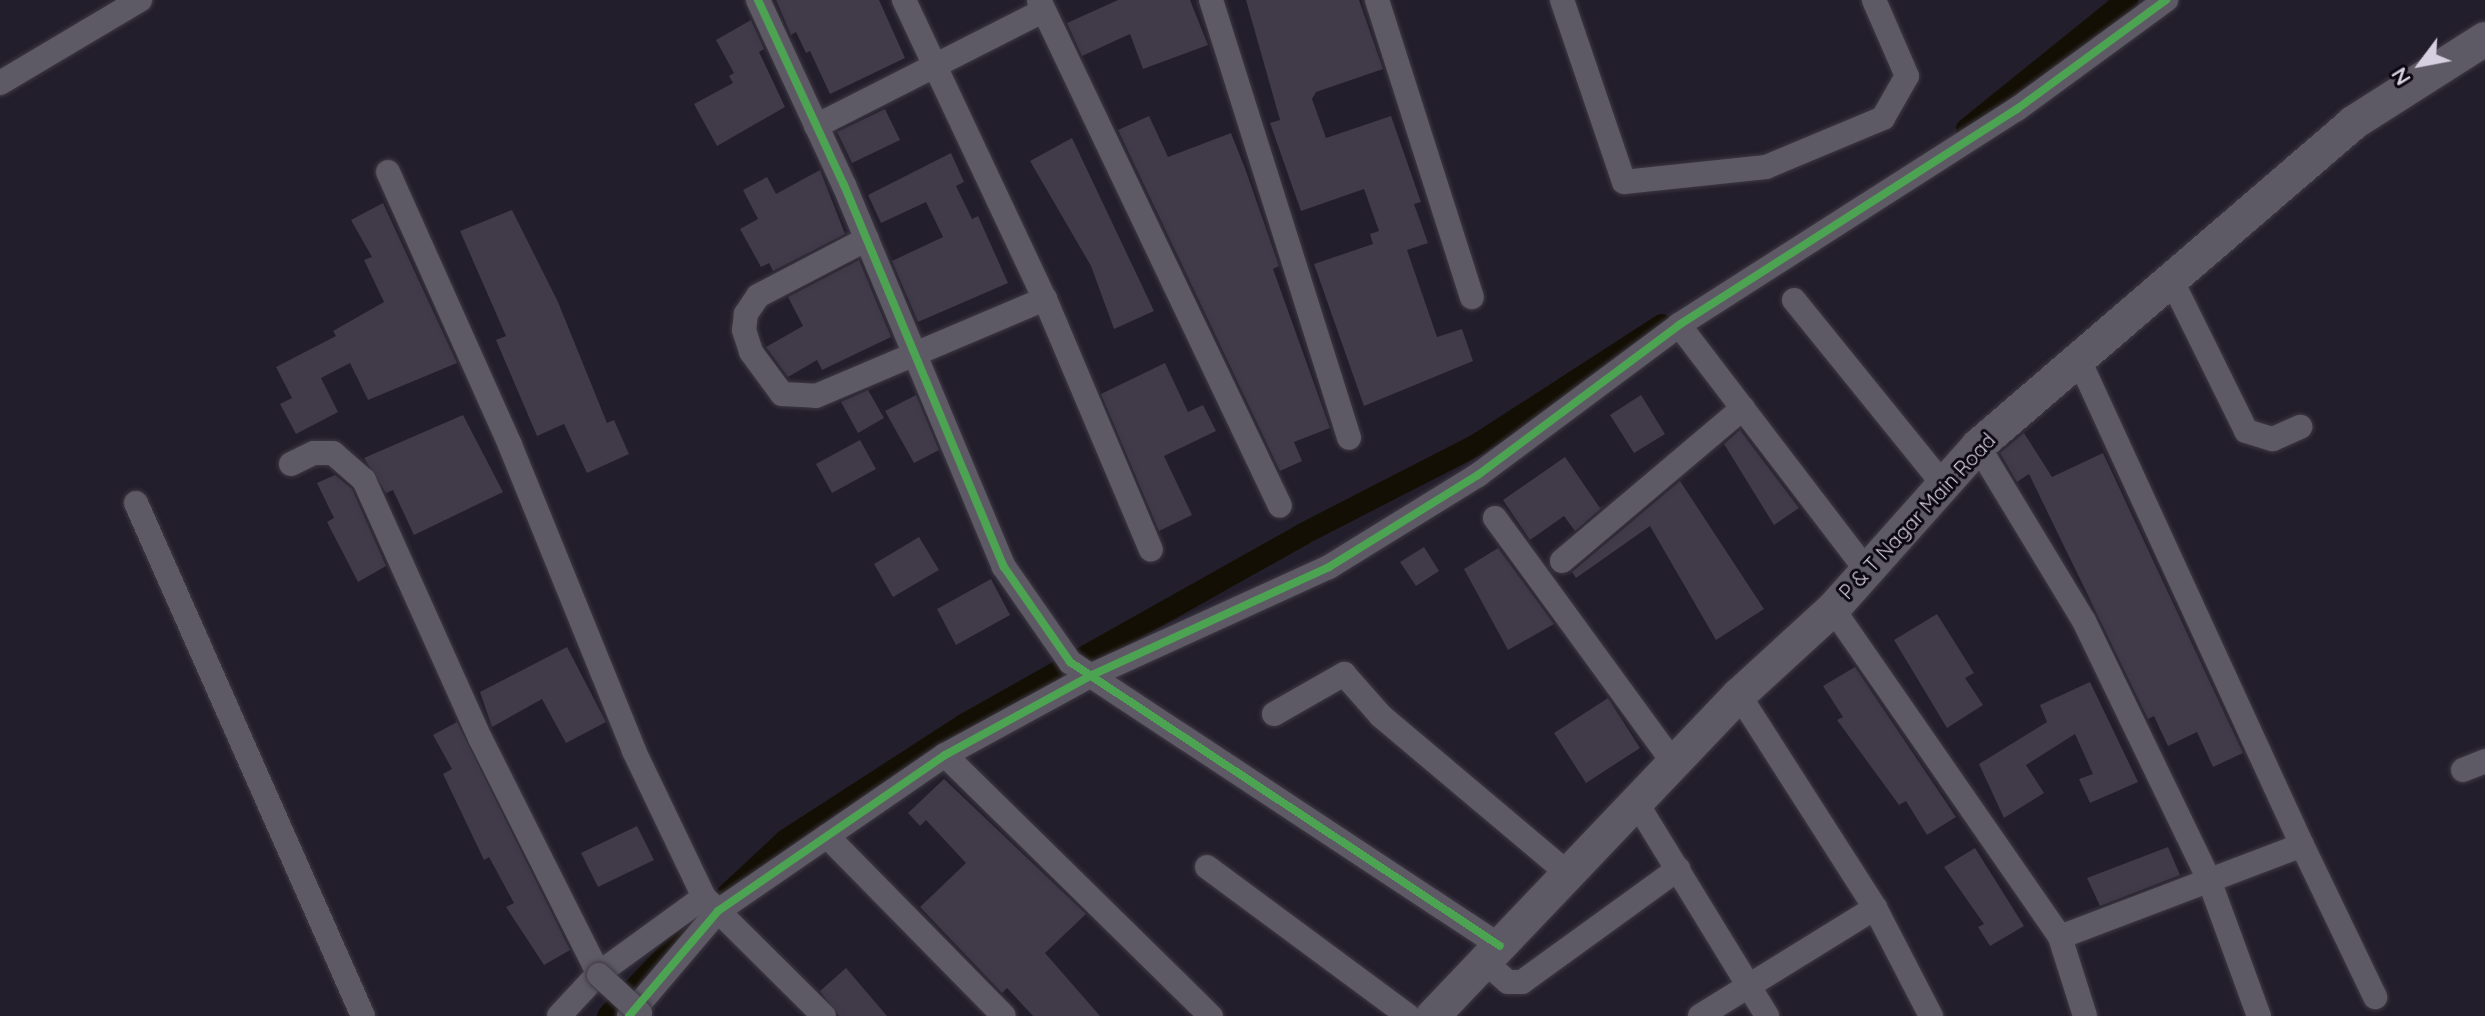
<!DOCTYPE html>
<html>
<head>
<meta charset="utf-8">
<style>
  body { margin:0 }
  #map { position:relative; width:2485px; height:1016px; overflow:hidden; background:#231e2b; font-family:Quicksand,sans-serif }
  div>[style] { position:absolute }
  [style*='--x'] { left:calc(var(--x)*1px); top:calc(var(--y)*1px); width:calc(var(--w)*1px); rotate:calc(var(--a)*1deg) }
  .canal>* { height:22px; margin:-11px; padding:0 11px; transform-origin:11px; border-radius:11px; background:#140f04 }
  .building>* { inset:0; background:#403a49 }
  .roads { filter:drop-shadow(0 0 2px #3d3944) drop-shadow(0 0 2px #3d3944) }
  .street>* { height:24px; margin:-12px; padding:0 12px; transform-origin:12px; border-radius:12px; background:#5e5a65 }
  .secondary>* { height:34px; margin:-17px; padding:0 17px; transform-origin:17px; border-radius:17px; background:#5e5a65 }
  .bridges { filter:drop-shadow(0 0 2px #3d3944) drop-shadow(0 0 2px #3d3944) }
  .street-bridge>* { height:24px; margin:-12px; padding:0 12px; transform-origin:12px; border-radius:12px; background:#5e5a65 }
  .cycleway>* { height:8px; margin:-4px; padding:0 4px; transform-origin:4px; border-radius:4px; background:#4ca352 }
  span { translate:-50% -50%; white-space:nowrap; text-align:center; line-height:1.15; -webkit-text-stroke:6px #0a0611; paint-order:stroke }
  .street-label { font-size:20px; color:#d5cfe0 }
  .north { position:absolute; left:2381px; top:24px; width:80px; height:80px; -webkit-text-stroke:6px #0a0611; paint-order:stroke; rotate:238deg; font-size:22px; font-weight:700; line-height:32px; text-align:center; color:#d5cfe0 }
  .north::after { content:''; display:block; margin:auto; width:28px; height:36px; background:#d5cfe0; clip-path:polygon(50% 0,100% 100%,50% 72%,0 100%) }
</style>
</head>
<body>
<div id="map">
  <div class="canal">
    <div style="--x:1967;--y:129;--w:206;--a:-38.9"></div>
    <div style="--x:727;--y:895;--w:81;--a:-43"></div>
    <div style="--x:786;--y:840;--w:213;--a:-32.9"></div>
    <div style="--x:965;--y:724;--w:388;--a:-29.3"></div>
    <div style="--x:1303;--y:534;--w:197;--a:-27.2"></div>
    <div style="--x:1478;--y:444;--w:219;--a:-32.9"></div>
    <div style="--x:608;--y:1016;--w:123;--a:-46.3"></div>
  </div>
  <div class="building">
    <div style="clip-path:polygon(776px 0,879px 0,905px 58px,830px 94px,810px 51px,806px 53px,796px 32px,791px 35px)"></div>
    <div style="clip-path:polygon(1118px 0,1190px 0,1208px 45px,1143px 69px,1130px 34px,1082px 56px,1067px 23px)"></div>
    <div style="clip-path:polygon(1246px 0,1359px 0,1383px 69px,1316px 92px,1312px 99px,1326px 138px,1391px 116px,1421px 202px,1414px 204px,1428px 243px,1407px 250px,1437px 337px,1462px 329px,1473px 361px,1364px 406px,1314px 264px,1373px 244px,1370px 234px,1379px 231px,1364px 189px,1301px 211px,1270px 123px,1280px 120px)"></div>
    <div style="clip-path:polygon(751px 20px,764px 49px,759px 52px,785px 107px,717px 146px,694px 104px,733px 83px,729px 76px,734px 73px,716px 40px)"></div>
    <div style="clip-path:polygon(885px 109px,900px 140px,852px 163px,837px 132px)"></div>
    <div style="clip-path:polygon(1149px 116px,1168px 157px,1231px 133px,1246px 171px,1279px 266px,1273px 269px,1330px 428px,1294px 442px,1302px 461px,1280px 471px,1118px 130px)"></div>
    <div style="clip-path:polygon(1072px 138px,1154px 311px,1114px 329px,1091px 266px,1030px 161px)"></div>
    <div style="clip-path:polygon(951px 153px,964px 182px,956px 186px,972px 219px,978px 216px,1008px 283px,918px 322px,892px 261px,943px 237px,926px 202px,881px 223px,868px 195px)"></div>
    <div style="clip-path:polygon(820px 170px,845px 234px,773px 271px,769px 263px,761px 267px,740px 229px,758px 219px,743px 190px,767px 177px,776px 194px)"></div>
    <div style="clip-path:polygon(383px 203px,457px 363px,368px 400px,350px 363px,321px 378px,338px 412px,296px 434px,280px 404px,292px 398px,276px 367px,336px 336px,333px 331px,384px 302px,364px 260px,372px 257px,351px 220px)"></div>
    <div style="clip-path:polygon(512px 210px,558px 302px,607px 423px,614px 420px,629px 454px,587px 473px,564px 424px,537px 436px,496px 340px,506px 336px,460px 231px)"></div>
    <div style="clip-path:polygon(859px 260px,891px 337px,822px 370px,817px 360px,788px 377px,766px 347px,803px 326px,788px 297px)"></div>
    <div style="clip-path:polygon(1165px 363px,1188px 412px,1203px 405px,1216px 431px,1164px 456px,1192px 515px,1159px 531px,1101px 394px)"></div>
    <div style="clip-path:polygon(868px 390px,884px 418px,858px 433px,841px 402px)"></div>
    <div style="clip-path:polygon(916px 395px,939px 450px,914px 463px,885px 411px)"></div>
    <div style="clip-path:polygon(1641px 395px,1665px 434px,1634px 453px,1610px 415px)"></div>
    <div style="clip-path:polygon(463px 415px,503px 492px,414px 535px,393px 490px,386px 493px,364px 458px)"></div>
    <div style="clip-path:polygon(1740px 430px,1799px 508px,1774px 525px,1724px 444px)"></div>
    <div style="clip-path:polygon(2024px 433px,2052px 477px,2103px 453px,2243px 753px,2213px 767px,2197px 732px,2168px 746px,2154px 716px,2148px 719px,2029px 474px,2017px 482px,2000px 453px)"></div>
    <div style="clip-path:polygon(860px 440px,876px 469px,832px 493px,816px 464px)"></div>
    <div style="clip-path:polygon(1565px 457px,1600px 508px,1605px 505px,1575px 531px,1564px 516px,1530px 540px,1503px 500px)"></div>
    <div style="clip-path:polygon(335px 475px,352px 489px,386px 566px,358px 582px,327px 522px,334px 518px,317px 483px)"></div>
    <div style="clip-path:polygon(1680px 481px,1764px 609px,1716px 640px,1650px 526px,1576px 578px,1572px 572px)"></div>
    <div style="clip-path:polygon(919px 537px,939px 570px,893px 597px,874px 564px)"></div>
    <div style="clip-path:polygon(1424px 547px,1439px 571px,1416px 586px,1400px 562px)"></div>
    <div style="clip-path:polygon(1498px 548px,1554px 624px,1508px 650px,1464px 569px)"></div>
    <div style="clip-path:polygon(991px 579px,1010px 615px,956px 645px,937px 609px)"></div>
    <div style="clip-path:polygon(1937px 614px,1974px 673px,1965px 678px,1983px 705px,1947px 728px,1894px 640px)"></div>
    <div style="clip-path:polygon(567px 647px,606px 722px,566px 743px,542px 699px,492px 727px,480px 692px)"></div>
    <div style="clip-path:polygon(1855px 667px,1956px 817px,1927px 835px,1906px 801px,1899px 805px,1837px 720px,1843px 717px,1823px 686px)"></div>
    <div style="clip-path:polygon(2090px 682px,2138px 782px,2090px 803px,2079px 779px,2093px 774px,2075px 734px,2026px 765px,2044px 793px,2004px 818px,1979px 764px,2047px 722px,2040px 705px)"></div>
    <div style="clip-path:polygon(1608px 698px,1640px 748px,1586px 783px,1554px 733px)"></div>
    <div style="clip-path:polygon(457px 722px,570px 950px,544px 965px,506px 907px,514px 903px,489px 857px,484px 860px,443px 774px,452px 769px,433px 735px)"></div>
    <div style="clip-path:polygon(944px 779px,1086px 914px,1045px 953px,1100px 1016px,1033px 1016px,1007px 988px,1002px 993px,920px 907px,966px 863px,926px 820px,920px 826px,908px 813px)"></div>
    <div style="clip-path:polygon(637px 826px,654px 860px,598px 887px,581px 853px)"></div>
    <div style="clip-path:polygon(2168px 847px,2180px 875px,2100px 906px,2087px 878px)"></div>
    <div style="clip-path:polygon(1975px 848px,2024px 926px,1990px 946px,1978px 927px,1984px 924px,1944px 867px)"></div>
    <div style="clip-path:polygon(846px 968px,887px 1016px,839px 1016px,820px 991px)"></div>
  </div>
  <div class="roads">
    <div class="street">
      <div style="--x:758;--y:0;--w:204;--a:65.1"></div>
      <div style="--x:844;--y:185;--w:414;--a:67.3"></div>
      <div style="--x:1004;--y:567;--w:116;--a:55.2"></div>
      <div style="--x:1070;--y:662;--w:515;--a:33.44"></div>
      <div style="--x:904;--y:0;--w:331;--a:64.8"></div>
      <div style="--x:1045;--y:299;--w:272;--a:67.1"></div>
      <div style="--x:1039;--y:0;--w:560;--a:64.53"></div>
      <div style="--x:1211;--y:0;--w:459;--a:72.5"></div>
      <div style="--x:1377;--y:0;--w:312;--a:72.3"></div>
      <div style="--x:1562;--y:0;--w:192;--a:71.2"></div>
      <div style="--x:1624;--y:182;--w:143;--a:-6"></div>
      <div style="--x:1766;--y:167;--w:127;--a:-22.7"></div>
      <div style="--x:1883;--y:118;--w:48;--a:-60.3"></div>
      <div style="--x:1907;--y:76;--w:83;--a:-113.5"></div>
      <div style="--x:0;--y:83;--w:163;--a:-30.7"></div>
      <div style="--x:816;--y:126;--w:254;--a:-26.9"></div>
      <div style="--x:388;--y:172;--w:299;--a:65.9"></div>
      <div style="--x:510;--y:445;--w:330;--a:67.9"></div>
      <div style="--x:634;--y:751;--w:162;--a:64.4"></div>
      <div style="--x:704;--y:897;--w:169;--a:44.8"></div>
      <div style="--x:867;--y:239;--w:123;--a:152.4"></div>
      <div style="--x:758;--y:296;--w:22;--a:124"></div>
      <div style="--x:746;--y:314;--w:16;--a:97"></div>
      <div style="--x:744;--y:330;--w:23;--a:72"></div>
      <div style="--x:751;--y:352;--w:52;--a:53.6"></div>
      <div style="--x:782;--y:394;--w:34;--a:3"></div>
      <div style="--x:816;--y:396;--w:249;--a:-23"></div>
      <div style="--x:2173;--y:283;--w:165;--a:63.7"></div>
      <div style="--x:2246;--y:431;--w:28;--a:17"></div>
      <div style="--x:2273;--y:439;--w:30;--a:-24"></div>
      <div style="--x:1794;--y:300;--w:237;--a:51"></div>
      <div style="--x:1679;--y:325;--w:308;--a:52.6"></div>
      <div style="--x:1978;--y:446;--w:205;--a:58.8"></div>
      <div style="--x:2084;--y:621;--w:284;--a:64.2"></div>
      <div style="--x:2208;--y:877;--w:148;--a:69.9"></div>
      <div style="--x:291;--y:464;--w:25;--a:-26"></div>
      <div style="--x:314;--y:453;--w:19;--a:0"></div>
      <div style="--x:333;--y:453;--w:41;--a:41.1"></div>
      <div style="--x:364;--y:480;--w:283;--a:65.8"></div>
      <div style="--x:480;--y:738;--w:265;--a:63.3"></div>
      <div style="--x:136;--y:503;--w:561;--a:66.13"></div>
      <div style="--x:1495;--y:518;--w:306;--a:53.9"></div>
      <div style="--x:1562;--y:561;--w:237;--a:-40.2"></div>
      <div style="--x:1833;--y:609;--w:399;--a:55.3"></div>
      <div style="--x:2060;--y:937;--w:83;--a:72.4"></div>
      <div style="--x:1739;--y:695;--w:253;--a:57.4"></div>
      <div style="--x:1875;--y:908;--w:122;--a:62.6"></div>
      <div style="--x:1274;--y:714;--w:81;--a:-29.7"></div>
      <div style="--x:1344;--y:674;--w:56;--a:48.6"></div>
      <div style="--x:1381;--y:716;--w:247;--a:40.1"></div>
      <div style="--x:945;--y:755;--w:373;--a:44.5"></div>
      <div style="--x:2463;--y:770;--w:24;--a:-22"></div>
      <div style="--x:1636;--y:802;--w:251;--a:58.5"></div>
      <div style="--x:827;--y:836;--w:252;--a:45.5"></div>
      <div style="--x:2302;--y:845;--w:169;--a:64.3"></div>
      <div style="--x:1207;--y:867;--w:250;--a:36.5"></div>
      <div style="--x:2060;--y:937;--w:259;--a:-20.8"></div>
      <div style="--x:2302;--y:845;--w:534;--a:-114.69"></div>
      <div style="--x:1485;--y:962;--w:30;--a:41"></div>
      <div style="--x:1508;--y:982;--w:14;--a:0"></div>
      <div style="--x:1522;--y:982;--w:193;--a:-35.9"></div>
      <div style="--x:559;--y:1016;--w:57;--a:-47.1"></div>
      <div style="--x:598;--y:974;--w:131;--a:-36"></div>
      <div style="--x:629;--y:1016;--w:138;--a:-49.7"></div>
      <div style="--x:718;--y:911;--w:275;--a:-34.5"></div>
      <div style="--x:945;--y:755;--w:167;--a:-28.6"></div>
      <div style="--x:1092;--y:675;--w:260;--a:-24.5"></div>
      <div style="--x:1329;--y:567;--w:175;--a:-31.7"></div>
      <div style="--x:1478;--y:475;--w:251;--a:-36.7"></div>
      <div style="--x:1679;--y:325;--w:401;--a:-32.6"></div>
      <div style="--x:2017;--y:109;--w:185;--a:-36.2"></div>
      <div style="--x:1700;--y:1016;--w:206;--a:-31.7"></div>
    </div>
    <div class="secondary">
      <div style="--x:1433;--y:1016;--w:443;--a:-46.4"></div>
      <div style="--x:1739;--y:695;--w:127;--a:-42.5"></div>
      <div style="--x:1833;--y:609;--w:218;--a:-48.3"></div>
      <div style="--x:1978;--y:446;--w:495;--a:-40.7"></div>
      <div style="--x:2353;--y:123;--w:156;--a:-32.5"></div>
    </div>
  </div>
  <div class="bridges">
    <div class="street-bridge">
      <div style="--x:599;--y:975;--w:56;--a:42.8"></div>
    </div>
  </div>
  <div class="cycleway">
    <div style="--x:758;--y:0;--w:204;--a:65.1"></div>
    <div style="--x:844;--y:185;--w:414;--a:67.3"></div>
    <div style="--x:1004;--y:567;--w:116;--a:55.2"></div>
    <div style="--x:1070;--y:662;--w:515;--a:33.44"></div>
    <div style="--x:629;--y:1016;--w:138;--a:-49.7"></div>
    <div style="--x:718;--y:911;--w:275;--a:-34.5"></div>
    <div style="--x:945;--y:755;--w:167;--a:-28.6"></div>
    <div style="--x:1092;--y:675;--w:260;--a:-24.5"></div>
    <div style="--x:1329;--y:567;--w:175;--a:-31.7"></div>
    <div style="--x:1478;--y:475;--w:251;--a:-36.7"></div>
    <div style="--x:1679;--y:325;--w:401;--a:-32.6"></div>
    <div style="--x:2017;--y:109;--w:185;--a:-36.2"></div>
  </div>
  <div class="street-label">
    <span style="left:1917px;top:516px;rotate:-47deg">P &amp; T Nagar Main Road</span>
  </div>
  <div class="north">N</div>
</div>
</body>
</html>
